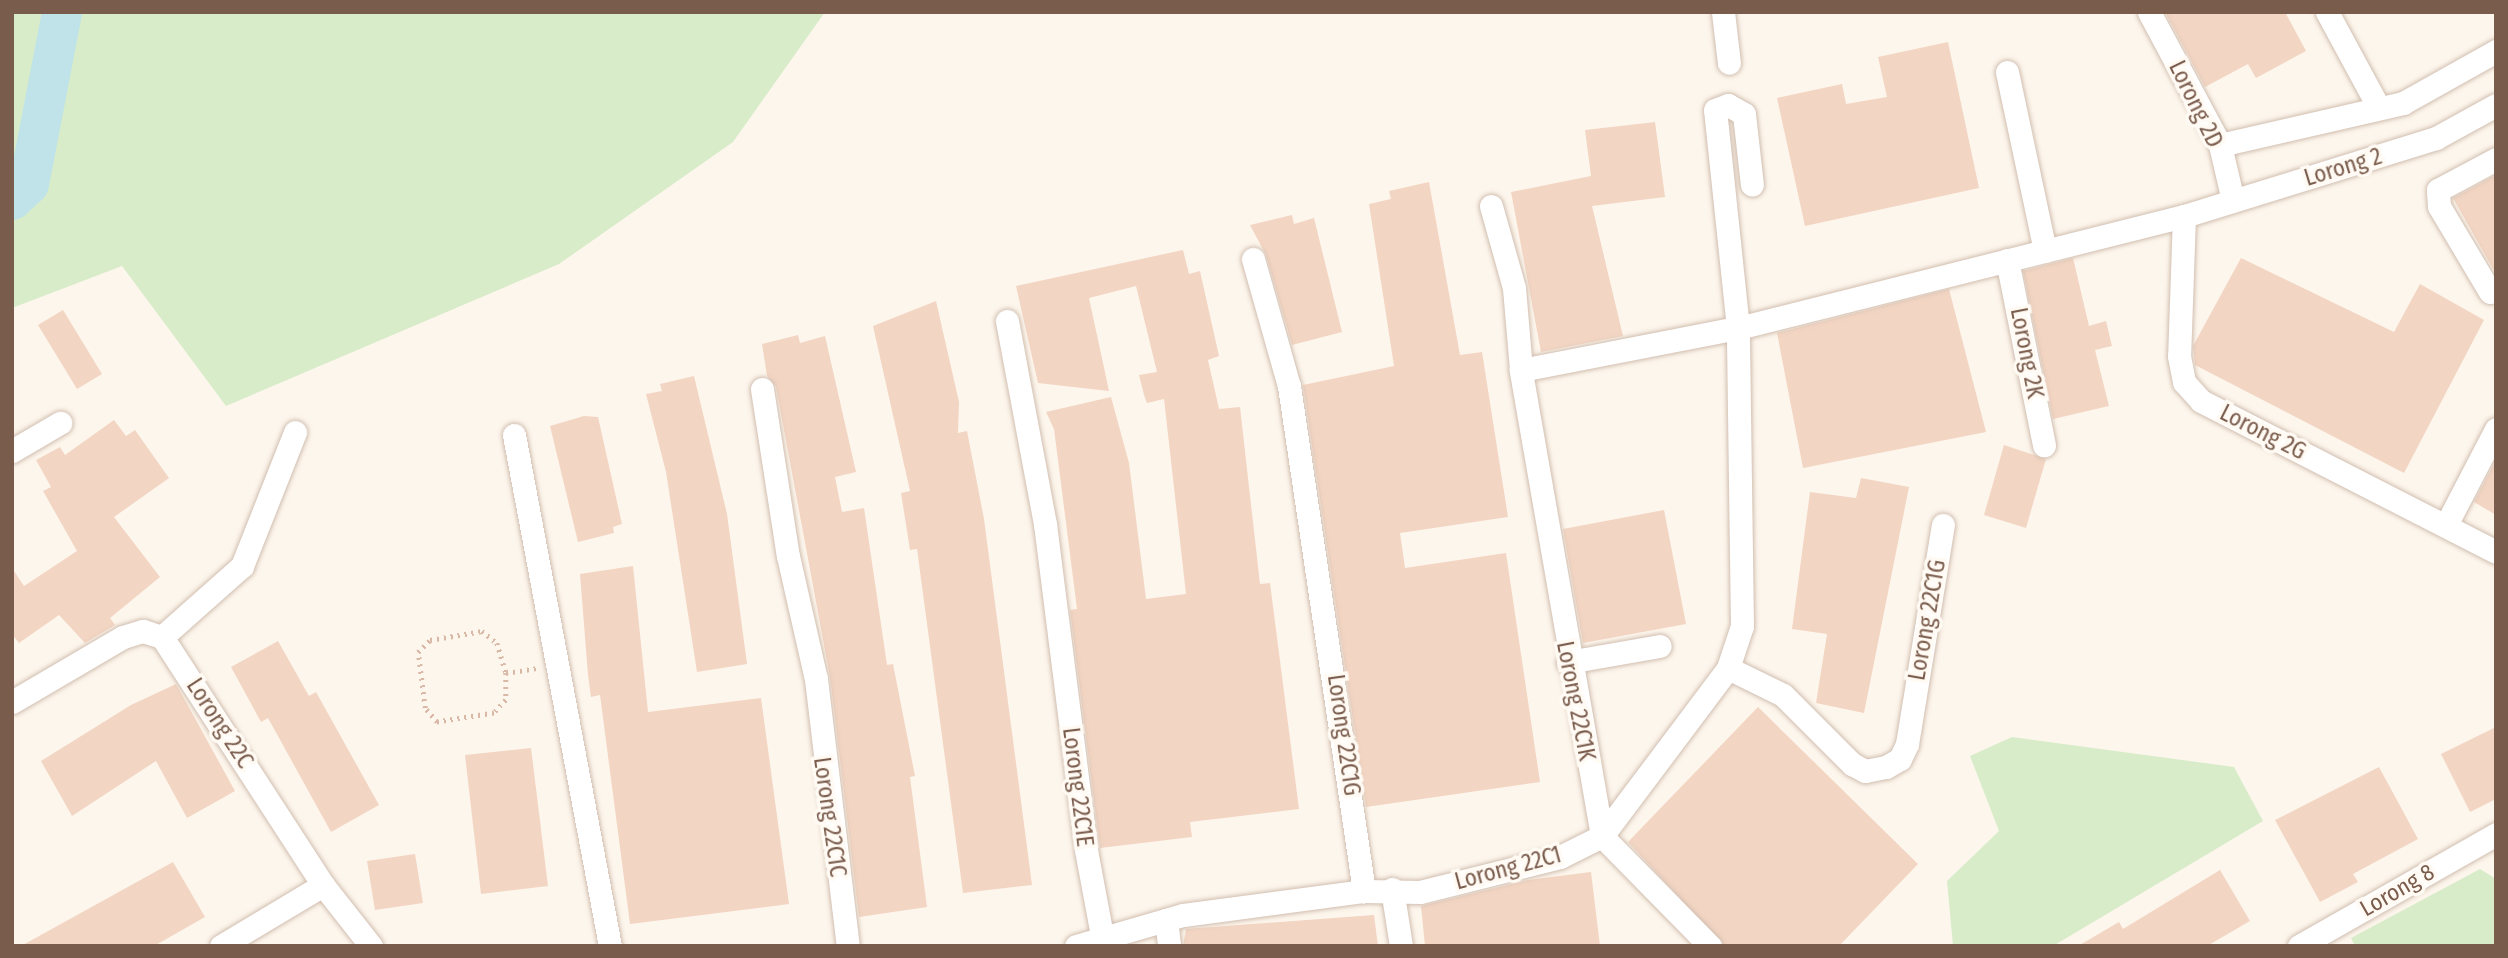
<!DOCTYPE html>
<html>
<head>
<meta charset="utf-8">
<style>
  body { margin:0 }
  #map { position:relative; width:2508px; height:958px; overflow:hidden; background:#fdf6ec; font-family:"Fira Sans Condensed",sans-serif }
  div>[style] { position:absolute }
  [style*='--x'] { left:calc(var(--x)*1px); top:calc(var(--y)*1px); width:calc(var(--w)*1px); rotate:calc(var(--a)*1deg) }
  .green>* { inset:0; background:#d8ecc9 }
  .river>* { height:40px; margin:-20px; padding:0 20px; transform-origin:20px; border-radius:20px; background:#bfe3e8 }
  .building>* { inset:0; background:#f3d5c3 }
  .path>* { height:4.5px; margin-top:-2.25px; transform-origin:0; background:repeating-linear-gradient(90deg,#d9b8a5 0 2px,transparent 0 7px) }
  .roads { filter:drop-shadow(0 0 2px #d1beb0) drop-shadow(0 0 2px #d1beb0) }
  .minor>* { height:23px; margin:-11.5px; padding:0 11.5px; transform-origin:11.5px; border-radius:11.5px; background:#fff }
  span { translate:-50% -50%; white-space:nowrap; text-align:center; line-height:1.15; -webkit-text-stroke:7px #fffaf3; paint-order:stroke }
  .street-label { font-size:23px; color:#7a5c4d }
  .frame { position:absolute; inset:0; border:14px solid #7a5c4d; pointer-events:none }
</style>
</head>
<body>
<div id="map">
  <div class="green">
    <div style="clip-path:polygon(12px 12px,825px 12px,733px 142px,559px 264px,226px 406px,122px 266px,12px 308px)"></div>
    <div style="clip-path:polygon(2012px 737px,2234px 767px,2263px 821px,2053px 946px,1953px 946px,1947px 881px,1999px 831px,1970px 756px)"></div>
    <div style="clip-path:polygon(2480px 869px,2496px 879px,2496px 946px,2355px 946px,2351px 938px)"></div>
  </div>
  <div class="river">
    <div style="--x:12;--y:200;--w:23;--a:-43"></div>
    <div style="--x:29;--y:184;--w:175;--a:-79.1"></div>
  </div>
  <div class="building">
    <div style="clip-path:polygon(2165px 12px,2285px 12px,2306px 51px,2256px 78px,2248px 64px,2205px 87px)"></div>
    <div style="clip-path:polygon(1948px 42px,1979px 188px,1805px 226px,1777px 98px,1842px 84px,1846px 104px,1887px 97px,1878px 57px)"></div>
    <div style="clip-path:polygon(1655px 122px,1665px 197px,1592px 206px,1623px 336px,1541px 352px,1511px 192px,1591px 176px,1585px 130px)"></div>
    <div style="clip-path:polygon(2496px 175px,2496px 274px,2453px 198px)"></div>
    <div style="clip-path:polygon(1429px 182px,1460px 355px,1482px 352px,1508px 517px,1400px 533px,1405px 568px,1506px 553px,1540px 782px,1366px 807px,1303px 385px,1394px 366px,1369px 204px,1391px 199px,1389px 191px)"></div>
    <div style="clip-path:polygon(1292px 215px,1294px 224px,1314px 218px,1342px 332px,1292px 345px,1266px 255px,1250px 225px)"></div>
    <div style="clip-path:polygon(1183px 250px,1189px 274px,1200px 271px,1219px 356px,1208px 360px,1219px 409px,1240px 407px,1260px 584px,1270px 583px,1299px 809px,1190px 822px,1192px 837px,1100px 848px,1070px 610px,1077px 609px,1054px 429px,1046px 412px,1111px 397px,1129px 463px,1146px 599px,1186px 594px,1164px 399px,1147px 403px,1144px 395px,1139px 375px,1157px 372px,1136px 286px,1089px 298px,1109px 391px,1038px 383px,1016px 286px)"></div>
    <div style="clip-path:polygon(2073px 258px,2089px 326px,2106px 321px,2112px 346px,2095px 350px,2109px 406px,2053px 419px,2023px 271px)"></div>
    <div style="clip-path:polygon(2241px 258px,2394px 332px,2420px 284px,2484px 320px,2404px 473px,2195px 365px,2193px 346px)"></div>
    <div style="clip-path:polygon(1949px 289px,1986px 432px,1803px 468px,1777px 333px)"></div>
    <div style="clip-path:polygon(936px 301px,959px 402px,958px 433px,967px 431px,984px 519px,1032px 885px,963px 893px,917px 549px,910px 550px,901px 493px,910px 491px,873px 326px)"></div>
    <div style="clip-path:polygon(63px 310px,102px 374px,77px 389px,38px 325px)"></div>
    <div style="clip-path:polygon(798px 335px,800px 343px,825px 336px,856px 472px,835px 477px,842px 512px,864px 508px,887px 665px,893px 664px,915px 776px,910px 777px,927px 907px,859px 917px,830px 677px,776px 387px,767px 376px,762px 344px)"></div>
    <div style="clip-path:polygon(694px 376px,727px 514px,747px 664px,697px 672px,666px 472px,646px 394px,662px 391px,660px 384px)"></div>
    <div style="clip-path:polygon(584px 416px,598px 417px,622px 524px,613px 527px,614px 533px,578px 542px,550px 426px)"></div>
    <div style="clip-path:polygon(114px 420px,126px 436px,135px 430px,169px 478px,114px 517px,160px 577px,110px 618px,115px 625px,85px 643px,59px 615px,19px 643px,12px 634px,12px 568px,24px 586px,77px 551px,43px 491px,51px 487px,36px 460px,60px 447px,65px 455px)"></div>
    <div style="clip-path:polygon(2004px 445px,2046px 459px,2026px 528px,1984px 515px)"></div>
    <div style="clip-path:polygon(2496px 460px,2496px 515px,2474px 502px)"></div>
    <div style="clip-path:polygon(1861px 478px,1909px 487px,1864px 713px,1816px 703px,1827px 634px,1792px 629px,1810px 492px,1856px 498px)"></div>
    <div style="clip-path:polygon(1664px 510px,1686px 624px,1583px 643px,1563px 529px)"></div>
    <div style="clip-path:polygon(633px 566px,648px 712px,761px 698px,789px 904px,630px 924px,600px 695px,591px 697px,588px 675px,580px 574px)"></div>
    <div style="clip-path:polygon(278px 641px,309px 696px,316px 692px,379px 805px,331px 832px,268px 718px,261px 722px,231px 667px)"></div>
    <div style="clip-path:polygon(176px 684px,235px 791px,187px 818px,156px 761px,72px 816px,41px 761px,131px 705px)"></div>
    <div style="clip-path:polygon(1758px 707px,1918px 864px,1839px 946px,1724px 946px,1628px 842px)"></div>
    <div style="clip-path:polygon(2496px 727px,2496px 799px,2470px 812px,2441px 754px)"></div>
    <div style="clip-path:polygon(531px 748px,548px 886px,481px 894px,465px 755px)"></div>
    <div style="clip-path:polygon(2379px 767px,2418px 839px,2353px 874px,2358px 882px,2320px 902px,2275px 820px)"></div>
    <div style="clip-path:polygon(415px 854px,423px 903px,375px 910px,367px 861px)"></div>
    <div style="clip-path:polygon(173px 862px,205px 917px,154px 946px,21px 946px)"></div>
    <div style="clip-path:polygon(2220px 870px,2250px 921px,2207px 946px,2078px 946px,2119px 922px,2123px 929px)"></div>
    <div style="clip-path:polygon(1591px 872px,1600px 946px,1425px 946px,1421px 906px,1528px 880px)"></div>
    <div style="clip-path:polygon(1374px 915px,1378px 946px,1183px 946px,1186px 929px)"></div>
  </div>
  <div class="path">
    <div style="--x:506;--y:673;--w:27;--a:90"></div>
    <div style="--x:506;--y:700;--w:18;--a:133"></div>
    <div style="--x:494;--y:713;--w:58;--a:171"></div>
    <div style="--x:437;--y:722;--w:18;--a:-131"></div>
    <div style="--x:425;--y:708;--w:56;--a:-97.1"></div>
    <div style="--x:418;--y:652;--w:17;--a:-45"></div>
    <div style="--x:430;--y:640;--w:53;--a:-9.8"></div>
    <div style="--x:482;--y:631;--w:19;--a:39"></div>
    <div style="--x:497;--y:643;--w:31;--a:73"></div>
    <div style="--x:506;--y:673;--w:31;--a:-9"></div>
  </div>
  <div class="roads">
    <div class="minor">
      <div style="--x:1723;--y:12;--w:51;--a:83.3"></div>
      <div style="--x:2149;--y:12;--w:151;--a:61.9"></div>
      <div style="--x:2220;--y:145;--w:57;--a:76.9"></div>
      <div style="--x:2327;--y:12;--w:109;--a:61.6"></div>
      <div style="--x:2007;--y:72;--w:183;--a:78"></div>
      <div style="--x:2220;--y:145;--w:188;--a:-12.9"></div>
      <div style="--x:2403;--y:103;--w:107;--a:-29.2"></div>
      <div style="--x:1491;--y:206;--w:85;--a:74.3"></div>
      <div style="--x:1514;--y:288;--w:82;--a:85.1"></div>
      <div style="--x:2184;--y:216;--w:140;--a:92"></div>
      <div style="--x:2179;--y:356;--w:26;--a:79"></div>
      <div style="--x:2184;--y:382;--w:25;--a:48"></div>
      <div style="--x:2201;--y:401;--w:331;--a:27.1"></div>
      <div style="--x:1253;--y:259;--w:132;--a:74.2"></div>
      <div style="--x:1289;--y:386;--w:511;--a:81.55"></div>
      <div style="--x:2007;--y:260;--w:189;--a:78.7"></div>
      <div style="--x:2490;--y:292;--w:100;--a:-120.7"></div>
      <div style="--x:2439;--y:206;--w:16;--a:-94"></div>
      <div style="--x:2438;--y:190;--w:66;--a:-28.1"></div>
      <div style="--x:1007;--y:321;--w:207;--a:79.4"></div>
      <div style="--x:1045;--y:524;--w:329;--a:82.8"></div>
      <div style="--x:1086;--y:850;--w:98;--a:79.4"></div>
      <div style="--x:762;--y:389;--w:169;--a:81.2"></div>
      <div style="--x:788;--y:556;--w:126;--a:77.2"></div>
      <div style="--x:816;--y:679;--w:269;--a:83.2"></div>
      <div style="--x:514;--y:435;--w:520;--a:79.36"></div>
      <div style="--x:12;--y:451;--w:56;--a:-30.3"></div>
      <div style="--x:2446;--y:525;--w:108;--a:-62.5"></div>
      <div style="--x:162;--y:637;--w:107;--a:-41.6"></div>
      <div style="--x:242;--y:566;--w:144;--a:-68.4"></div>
      <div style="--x:1568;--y:662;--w:93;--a:-9.9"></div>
      <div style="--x:1728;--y:668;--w:44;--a:-71.6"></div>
      <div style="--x:1742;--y:626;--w:298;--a:-90.8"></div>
      <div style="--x:1738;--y:328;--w:460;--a:-14.1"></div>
      <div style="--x:2184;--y:216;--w:264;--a:-17.2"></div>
      <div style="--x:2436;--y:138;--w:68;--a:-28.8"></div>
      <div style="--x:12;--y:702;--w:129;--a:-30.4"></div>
      <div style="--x:123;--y:637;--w:21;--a:-17"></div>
      <div style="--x:143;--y:631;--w:20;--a:18"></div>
      <div style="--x:162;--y:637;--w:296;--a:57"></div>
      <div style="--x:323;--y:885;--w:78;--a:51.8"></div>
      <div style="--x:1392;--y:889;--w:58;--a:81"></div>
      <div style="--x:1166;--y:920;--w:26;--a:83"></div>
      <div style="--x:221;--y:946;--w:119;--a:-30.9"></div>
      <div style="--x:1076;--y:946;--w:111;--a:-16.2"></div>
      <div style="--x:1183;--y:915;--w:183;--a:-7.6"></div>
      <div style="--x:1364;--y:891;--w:56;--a:1"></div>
      <div style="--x:1420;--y:892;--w:144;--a:-14"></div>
      <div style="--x:1560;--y:857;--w:47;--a:-26.6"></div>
      <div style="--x:1602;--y:836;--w:210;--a:-53.1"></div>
      <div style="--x:1728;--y:668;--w:61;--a:26.1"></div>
      <div style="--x:1783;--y:695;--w:98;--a:45"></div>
      <div style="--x:1852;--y:764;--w:15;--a:28"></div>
      <div style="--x:1865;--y:771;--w:21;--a:-11"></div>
      <div style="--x:1886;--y:767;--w:16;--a:-30"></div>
      <div style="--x:1900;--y:759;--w:17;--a:-65"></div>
      <div style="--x:1907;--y:744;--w:222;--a:-80.7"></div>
      <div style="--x:1710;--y:946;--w:154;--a:-134.5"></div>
      <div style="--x:1602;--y:836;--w:473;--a:-99.9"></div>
      <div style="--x:1521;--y:370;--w:221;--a:-11"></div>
      <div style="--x:1738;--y:328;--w:219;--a:-96"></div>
      <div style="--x:1715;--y:110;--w:14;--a:-21"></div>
      <div style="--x:1728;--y:105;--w:18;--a:29"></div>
      <div style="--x:1744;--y:114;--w:71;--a:83.6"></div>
      <div style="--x:2299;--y:946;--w:227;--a:-29.6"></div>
    </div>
  </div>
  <div class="street-label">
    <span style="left:2196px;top:104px;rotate:64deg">Lorong 2D</span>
    <span style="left:2343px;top:167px;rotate:-17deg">Lorong 2</span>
    <span style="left:2027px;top:353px;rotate:79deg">Lorong 2K</span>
    <span style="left:2263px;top:432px;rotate:27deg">Lorong 2G</span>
    <span style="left:1927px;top:620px;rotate:-80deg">Lorong 22C1G</span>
    <span style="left:1576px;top:701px;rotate:79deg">Lorong 22C1K</span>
    <span style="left:220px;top:723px;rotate:57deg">Lorong 22C</span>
    <span style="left:1344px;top:735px;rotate:82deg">Lorong 22C1G</span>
    <span style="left:1078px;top:787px;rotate:83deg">Lorong 22C1E</span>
    <span style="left:830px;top:817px;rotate:82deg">Lorong 22C1C</span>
    <span style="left:1508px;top:868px;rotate:-15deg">Lorong 22C1</span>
    <span style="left:2397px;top:890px;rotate:-30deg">Lorong 8</span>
  </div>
  <div class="frame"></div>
</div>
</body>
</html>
